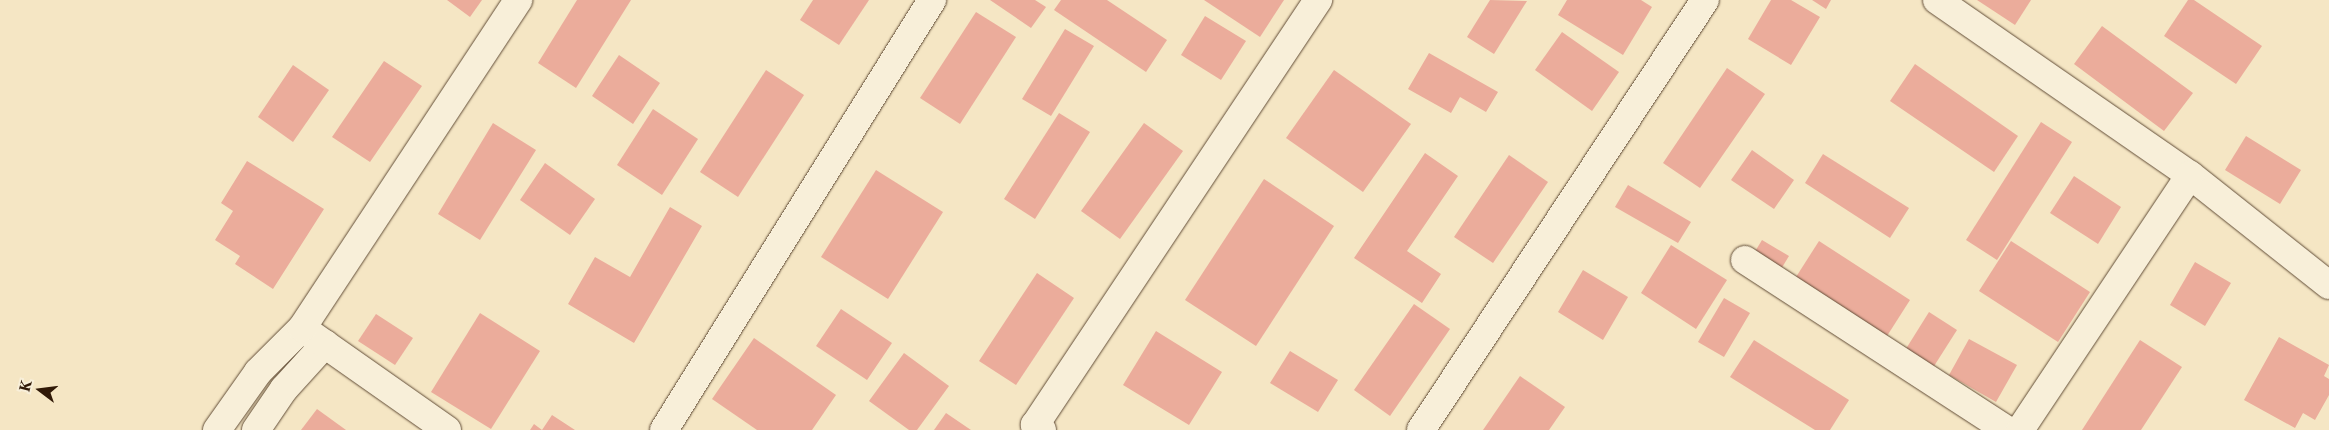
<!DOCTYPE html>
<html>
<head>
<meta charset="utf-8">
<style>
  body { margin:0 }
  #map { position:relative; width:2329px; height:430px; overflow:hidden; background:#f5e6c4; font-family:"Libre Caslon Text",serif }
  div>[style] { position:absolute }
  [style*='--x'] { left:calc(var(--x)*1px); top:calc(var(--y)*1px); width:calc(var(--w)*1px); rotate:calc(var(--a)*1deg) }
  .building>* { inset:0; background:#ebac9b }
  .roads { filter:drop-shadow(0 0 1px #614c36) drop-shadow(0 0 1px #614c36) }
  .minor>* { height:28px; margin:-14px; padding:0 14px; transform-origin:14px; border-radius:14px; background:#f8efd9 }
  span { translate:-50% -50%; white-space:nowrap; text-align:center; line-height:1.15; -webkit-text-stroke:4.5px #f8efd9; paint-order:stroke }
  .north { position:absolute; left:15px; top:365px; width:50px; height:50px; -webkit-text-stroke:4px #f8efd9; paint-order:stroke; rotate:285deg; font-size:14px; font-weight:700; line-height:20px; text-align:center; color:#301907 }
  .north::after { content:''; display:block; margin:auto; width:18px; height:22px; background:#301907; clip-path:polygon(50% 0,100% 100%,50% 72%,0 100%) }
</style>
</head>
<body>
<div id="map">
  <div class="building">
    <div style="clip-path:polygon(447px 0,482px 0,470px 17px)"></div>
    <div style="clip-path:polygon(577px 0,631px 0,576px 88px,538px 63px)"></div>
    <div style="clip-path:polygon(813px 0,869px 0,839px 45px,800px 20px)"></div>
    <div style="clip-path:polygon(990px 0,1035px 0,1046px 7px,1031px 28px)"></div>
    <div style="clip-path:polygon(1061px 0,1107px 0,1167px 40px,1146px 72px,1054px 10px)"></div>
    <div style="clip-path:polygon(1204px 0,1284px 0,1260px 37px)"></div>
    <div style="clip-path:polygon(1490px 0,1527px 1px,1494px 54px,1467px 37px)"></div>
    <div style="clip-path:polygon(1567px 0,1641px 0,1652px 7px,1623px 55px,1558px 15px)"></div>
    <div style="clip-path:polygon(1771px 0,1791px 0,1820px 17px,1791px 65px,1748px 39px)"></div>
    <div style="clip-path:polygon(1812px 0,1831px 0,1826px 9px)"></div>
    <div style="clip-path:polygon(1977px 0,2031px 0,2015px 25px)"></div>
    <div style="clip-path:polygon(2188px 0,2194px 0,2262px 46px,2236px 84px,2164px 36px)"></div>
    <div style="clip-path:polygon(976px 12px,1016px 37px,960px 124px,920px 98px)"></div>
    <div style="clip-path:polygon(1205px 16px,1246px 41px,1221px 80px,1181px 55px)"></div>
    <div style="clip-path:polygon(2102px 26px,2193px 93px,2164px 131px,2074px 64px)"></div>
    <div style="clip-path:polygon(1065px 29px,1094px 46px,1051px 116px,1022px 99px)"></div>
    <div style="clip-path:polygon(1562px 32px,1619px 72px,1592px 111px,1535px 70px)"></div>
    <div style="clip-path:polygon(1429px 53px,1498px 92px,1486px 112px,1460px 97px,1451px 113px,1408px 89px)"></div>
    <div style="clip-path:polygon(619px 55px,660px 83px,633px 124px,592px 96px)"></div>
    <div style="clip-path:polygon(384px 61px,422px 86px,370px 162px,332px 137px)"></div>
    <div style="clip-path:polygon(1915px 64px,2018px 136px,1994px 172px,1890px 101px)"></div>
    <div style="clip-path:polygon(293px 65px,329px 90px,293px 142px,258px 117px)"></div>
    <div style="clip-path:polygon(1727px 68px,1765px 94px,1700px 188px,1663px 163px)"></div>
    <div style="clip-path:polygon(766px 70px,804px 95px,738px 197px,700px 172px)"></div>
    <div style="clip-path:polygon(1334px 70px,1411px 124px,1363px 192px,1286px 138px)"></div>
    <div style="clip-path:polygon(653px 109px,698px 139px,662px 195px,617px 165px)"></div>
    <div style="clip-path:polygon(1059px 113px,1090px 132px,1035px 219px,1004px 199px)"></div>
    <div style="clip-path:polygon(2041px 122px,2072px 142px,1997px 260px,1966px 240px)"></div>
    <div style="clip-path:polygon(493px 123px,536px 150px,480px 240px,438px 214px)"></div>
    <div style="clip-path:polygon(1144px 123px,1183px 151px,1120px 239px,1081px 211px)"></div>
    <div style="clip-path:polygon(2246px 136px,2301px 170px,2280px 204px,2225px 170px)"></div>
    <div style="clip-path:polygon(1752px 150px,1794px 180px,1774px 209px,1731px 180px)"></div>
    <div style="clip-path:polygon(1425px 153px,1458px 176px,1407px 251px,1441px 274px,1422px 303px,1354px 258px)"></div>
    <div style="clip-path:polygon(1823px 154px,1909px 208px,1890px 238px,1805px 183px)"></div>
    <div style="clip-path:polygon(1509px 155px,1548px 182px,1493px 263px,1454px 237px)"></div>
    <div style="clip-path:polygon(247px 161px,324px 209px,273px 289px,235px 264px,240px 256px,215px 240px,233px 211px,221px 203px)"></div>
    <div style="clip-path:polygon(545px 163px,595px 199px,570px 235px,520px 200px)"></div>
    <div style="clip-path:polygon(876px 170px,943px 212px,888px 299px,821px 257px)"></div>
    <div style="clip-path:polygon(2074px 176px,2121px 207px,2098px 244px,2050px 213px)"></div>
    <div style="clip-path:polygon(1264px 179px,1334px 226px,1256px 346px,1185px 300px)"></div>
    <div style="clip-path:polygon(1628px 185px,1691px 222px,1678px 243px,1615px 207px)"></div>
    <div style="clip-path:polygon(670px 207px,702px 226px,634px 343px,568px 304px,595px 257px,630px 277px)"></div>
    <div style="clip-path:polygon(1762px 240px,1789px 256px,1772px 284px,1745px 268px)"></div>
    <div style="clip-path:polygon(1819px 241px,1910px 300px,1887px 336px,1796px 277px)"></div>
    <div style="clip-path:polygon(2011px 241px,2090px 292px,2058px 342px,1979px 291px)"></div>
    <div style="clip-path:polygon(1671px 245px,1727px 280px,1696px 329px,1641px 293px)"></div>
    <div style="clip-path:polygon(2195px 262px,2231px 283px,2205px 326px,2170px 305px)"></div>
    <div style="clip-path:polygon(1583px 270px,1628px 297px,1603px 340px,1558px 312px)"></div>
    <div style="clip-path:polygon(1037px 273px,1074px 298px,1016px 385px,979px 361px)"></div>
    <div style="clip-path:polygon(1724px 298px,1750px 313px,1724px 357px,1698px 342px)"></div>
    <div style="clip-path:polygon(1414px 304px,1450px 329px,1390px 416px,1354px 390px)"></div>
    <div style="clip-path:polygon(841px 309px,892px 343px,867px 380px,816px 346px)"></div>
    <div style="clip-path:polygon(1929px 312px,1957px 330px,1922px 385px,1894px 368px)"></div>
    <div style="clip-path:polygon(480px 313px,540px 351px,491px 429px,431px 392px)"></div>
    <div style="clip-path:polygon(376px 314px,413px 338px,395px 365px,358px 341px)"></div>
    <div style="clip-path:polygon(1156px 331px,1222px 372px,1189px 425px,1123px 385px)"></div>
    <div style="clip-path:polygon(2279px 337px,2329px 365px,2324px 376px,2329px 379px,2329px 395px,2315px 420px,2303px 413px,2295px 428px,2244px 400px)"></div>
    <div style="clip-path:polygon(754px 338px,836px 395px,812px 430px,757px 430px,712px 399px)"></div>
    <div style="clip-path:polygon(1969px 339px,2017px 365px,1996px 402px,1949px 375px)"></div>
    <div style="clip-path:polygon(1754px 340px,1849px 400px,1830px 430px,1815px 430px,1730px 377px)"></div>
    <div style="clip-path:polygon(2140px 340px,2182px 367px,2141px 430px,2082px 430px)"></div>
    <div style="clip-path:polygon(1290px 351px,1338px 380px,1318px 412px,1270px 383px)"></div>
    <div style="clip-path:polygon(904px 353px,949px 386px,917px 430px,909px 430px,869px 401px)"></div>
    <div style="clip-path:polygon(1520px 376px,1565px 407px,1549px 430px,1483px 430px)"></div>
    <div style="clip-path:polygon(317px 409px,346px 430px,301px 430px)"></div>
    <div style="clip-path:polygon(946px 413px,971px 430px,934px 430px)"></div>
    <div style="clip-path:polygon(552px 415px,575px 430px,530px 430px,534px 424px,542px 430px)"></div>
  </div>
  <div class="roads">
    <div class="minor">
      <div style="--x:1937;--y:0;--w:308;--a:34.7"></div>
      <div style="--x:2190;--y:175;--w:177;--a:38.4"></div>
      <div style="--x:1745;--y:260;--w:312;--a:33"></div>
      <div style="--x:217;--y:430;--w:71;--a:-54.7"></div>
      <div style="--x:258;--y:372;--w:62;--a:-45"></div>
      <div style="--x:256;--y:430;--w:50;--a:-55.7"></div>
      <div style="--x:284;--y:389;--w:61;--a:-47.7"></div>
      <div style="--x:447;--y:430;--w:177;--a:-144.9"></div>
      <div style="--x:302;--y:328;--w:393;--a:-56.6"></div>
      <div style="--x:664;--y:430;--w:507;--a:-58.07"></div>
      <div style="--x:1042;--y:430;--w:9;--a:-144"></div>
      <div style="--x:1035;--y:425;--w:511;--a:-56.34"></div>
      <div style="--x:1421;--y:430;--w:515;--a:-56.56"></div>
      <div style="--x:2020;--y:430;--w:306;--a:-56.3"></div>
    </div>
  </div>
  <div class="north">K</div>
</div>
</body>
</html>
